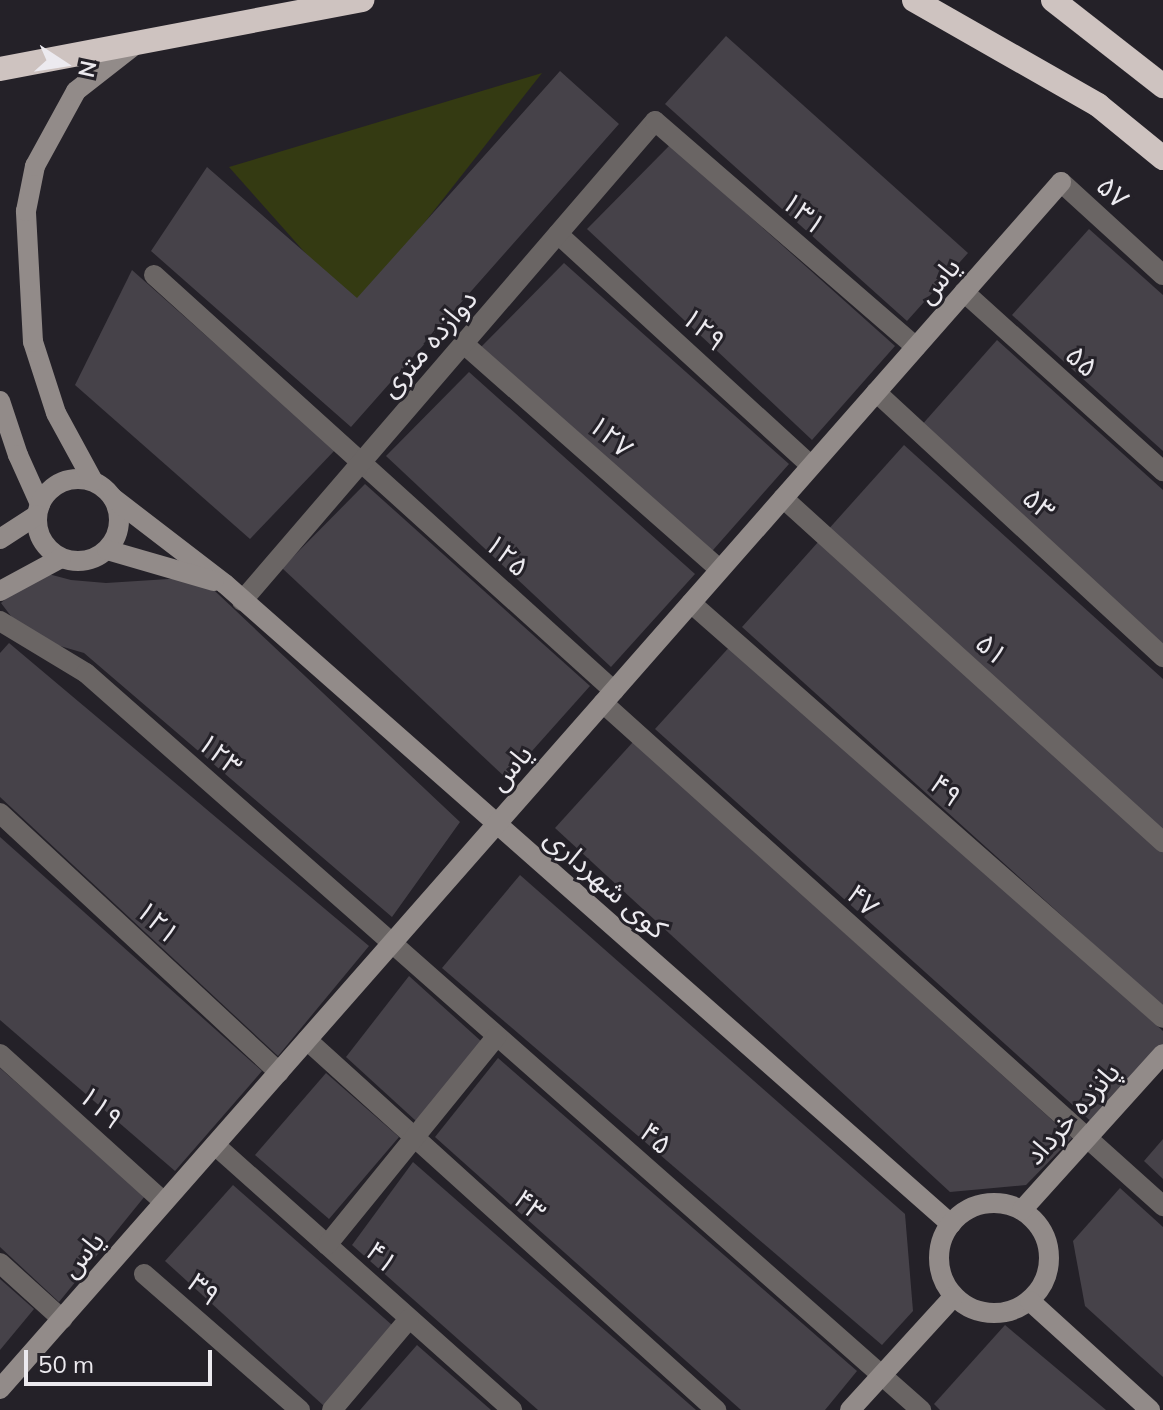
<!DOCTYPE html>
<html>
<head>
<meta charset="utf-8">
<style>
  body { margin:0 }
  #map { position:relative; width:1163px; height:1410px; overflow:hidden; background:#242128; font-family:Mulish,"Noto Sans Arabic",sans-serif }
  div>[style] { position:absolute }
  [style*='--x'] { left:calc(var(--x)*1px); top:calc(var(--y)*1px); width:calc(var(--w)*1px); rotate:calc(var(--a)*1deg) }
  .green>* { inset:0; background:#343a12 }
  .building>* { inset:0; background:#464249 }
  .street>* { height:20px; margin:-10px; padding:0 10px; transform-origin:10px; border-radius:10px; background:#6a6564 }
  .secondary>* { height:20px; margin:-10px; padding:0 10px; transform-origin:10px; border-radius:10px; background:#928b89 }
  .secondary>.ring { margin:-10px; padding:0; box-sizing:content-box; background:none; border:20px solid #928b89; border-radius:50% }
  .highway>* { height:24px; margin:-12px; padding:0 12px; transform-origin:12px; border-radius:12px; background:#cec3c0 }
  span { translate:-50% -50%; white-space:nowrap; text-align:center; line-height:1.15; -webkit-text-stroke:6px #242128; paint-order:stroke }
  .street-label { font-size:28px; color:#eceaef }
  .north { position:absolute; left:24px; top:24px; width:80px; height:80px; -webkit-text-stroke:6px #242128; paint-order:stroke; rotate:102deg; font-size:22px; font-weight:700; line-height:32px; text-align:center; color:#eceaef }
  .north::after { content:''; display:block; margin:auto; width:28px; height:36px; background:#eceaef; clip-path:polygon(50% 0,100% 100%,50% 72%,0 100%) }
  .scale { position:absolute; left:24px; top:1350px; width:188px; height:36px; box-sizing:border-box; border:4px solid #eceaef; border-top:0; padding-left:10px; font-size:24px; line-height:28px; white-space:nowrap; color:#eceaef; -webkit-text-stroke:6px #242128; paint-order:stroke }
</style>
</head>
<body>
<div id="map">
  <div class="green">
    <div style="clip-path:polygon(542px 73px,356px 310px,229px 167px)"></div>
  </div>
  <div class="building">
    <div style="clip-path:polygon(726px 36px,968px 253px,907px 321px,665px 104px)"></div>
    <div style="clip-path:polygon(560px 71px,619px 124px,351px 427px,151px 251px,207px 167px,357px 298px)"></div>
    <div style="clip-path:polygon(670px 145px,895px 346px,812px 440px,587px 229px)"></div>
    <div style="clip-path:polygon(1089px 229px,1163px 295px,1163px 451px,1012px 315px)"></div>
    <div style="clip-path:polygon(564px 263px,789px 464px,706px 558px,481px 347px)"></div>
    <div style="clip-path:polygon(132px 270px,335px 450px,250px 539px,75px 385px)"></div>
    <div style="clip-path:polygon(997px 340px,1163px 490px,1163px 646px,920px 427px)"></div>
    <div style="clip-path:polygon(469px 372px,695px 574px,611px 667px,386px 456px)"></div>
    <div style="clip-path:polygon(904px 445px,1163px 679px,1163px 835px,826px 532px)"></div>
    <div style="clip-path:polygon(365px 484px,590px 686px,507px 779px,282px 568px)"></div>
    <div style="clip-path:polygon(819px 541px,1163px 851px,1163px 1007px,742px 627px)"></div>
    <div style="clip-path:polygon(37px 571px,71px 580px,106px 583px,200px 577px,460px 822px,392px 917px,84px 653px,26px 636px,1px 603px)"></div>
    <div style="clip-path:polygon(9px 643px,369px 946px,278px 1056px,0 797px,0 653px)"></div>
    <div style="clip-path:polygon(733px 643px,1163px 1031px,1163px 1049px,1095px 1125px,655px 729px)"></div>
    <div style="clip-path:polygon(633px 742px,1072px 1138px,1026px 1185px,950px 1192px,555px 828px)"></div>
    <div style="clip-path:polygon(0 837px,262px 1071px,175px 1171px,0 1020px)"></div>
    <div style="clip-path:polygon(520px 875px,905px 1214px,913px 1311px,882px 1345px,442px 968px)"></div>
    <div style="clip-path:polygon(409px 976px,482px 1042px,416px 1121px,346px 1057px)"></div>
    <div style="clip-path:polygon(498px 1058px,857px 1371px,825px 1410px,741px 1410px,435px 1137px)"></div>
    <div style="clip-path:polygon(0 1068px,145px 1196px,59px 1302px,0 1247px)"></div>
    <div style="clip-path:polygon(326px 1073px,399px 1137px,329px 1219px,255px 1155px)"></div>
    <div style="clip-path:polygon(1163px 1139px,1163px 1179px,1144px 1161px)"></div>
    <div style="clip-path:polygon(413px 1162px,696px 1410px,538px 1410px,352px 1245px)"></div>
    <div style="clip-path:polygon(233px 1185px,392px 1325px,324px 1406px,165px 1261px)"></div>
    <div style="clip-path:polygon(1120px 1188px,1163px 1227px,1163px 1377px,1085px 1306px,1073px 1241px)"></div>
    <div style="clip-path:polygon(0 1279px,34px 1309px,0 1350px)"></div>
    <div style="clip-path:polygon(1005px 1325px,1106px 1410px,940px 1410px,934px 1404px)"></div>
    <div style="clip-path:polygon(417px 1345px,491px 1410px,360px 1410px)"></div>
  </div>
  <div class="street">
    <div style="--x:1061;--y:182;--w:138;--a:42.4"></div>
    <div style="--x:558;--y:234;--w:343;--a:42.5"></div>
    <div style="--x:154;--y:275;--w:620;--a:42.12"></div>
    <div style="--x:964;--y:292;--w:268;--a:42"></div>
    <div style="--x:464;--y:344;--w:341;--a:41.4"></div>
    <div style="--x:876;--y:392;--w:391;--a:42.7"></div>
    <div style="--x:783;--y:498;--w:513;--a:42.15"></div>
    <div style="--x:242;--y:601;--w:633;--a:-49.29"></div>
    <div style="--x:655;--y:121;--w:345;--a:40.9"></div>
    <div style="--x:691;--y:603;--w:628;--a:41.32"></div>
    <div style="--x:0;--y:621;--w:100;--a:31.2"></div>
    <div style="--x:86;--y:673;--w:1114;--a:41.43"></div>
    <div style="--x:603;--y:703;--w:753;--a:41.93"></div>
    <div style="--x:0;--y:813;--w:381;--a:42.9"></div>
    <div style="--x:307;--y:1040;--w:552;--a:42.13"></div>
    <div style="--x:0;--y:1054;--w:221;--a:42.1"></div>
    <div style="--x:215;--y:1145;--w:398;--a:41.7"></div>
    <div style="--x:327;--y:1245;--w:269;--a:-50.9"></div>
    <div style="--x:0;--y:1263;--w:84;--a:42.1"></div>
    <div style="--x:144;--y:1274;--w:207;--a:41.1"></div>
    <div style="--x:332;--y:1410;--w:119;--a:-49.8"></div>
  </div>
  <div class="secondary">
    <div style="--x:0;--y:401;--w:57;--a:71.6"></div>
    <div style="--x:18;--y:455;--w:54;--a:65.8"></div>
    <div class="ring" style="left:37px;top:479px;width:62px;height:62px"></div>
    <div style="--x:93;--y:481;--w:77;--a:-118.6"></div>
    <div style="--x:56;--y:413;--w:75;--a:-107.9"></div>
    <div style="--x:33;--y:342;--w:131;--a:-93.1"></div>
    <div style="--x:26;--y:211;--w:46;--a:-78.7"></div>
    <div style="--x:35;--y:166;--w:85;--a:-61.3"></div>
    <div style="--x:76;--y:91;--w:76;--a:-38.1"></div>
    <div style="--x:113;--y:498;--w:141;--a:37.5"></div>
    <div style="--x:225;--y:584;--w:968;--a:41.4"></div>
    <div style="--x:0;--y:539;--w:44;--a:-33"></div>
    <div style="--x:107;--y:550;--w:111;--a:16.2"></div>
    <div style="--x:0;--y:591;--w:69;--a:-28.4"></div>
    <div class="ring" style="left:939px;top:1203px;width:90px;height:90px"></div>
    <div style="--x:1022;--y:1210;--w:210;--a:-47.9"></div>
    <div style="--x:1030;--y:1301;--w:162;--a:42.2"></div>
    <div style="--x:0;--y:1389;--w:1607;--a:-48.68"></div>
    <div style="--x:850;--y:1410;--w:154;--a:-47.6"></div>
  </div>
  <div class="highway">
    <div style="--x:914;--y:0;--w:212;--a:29.7"></div>
    <div style="--x:1098;--y:105;--w:84;--a:39.2"></div>
    <div style="--x:1053;--y:0;--w:140;--a:38"></div>
    <div style="--x:0;--y:69;--w:369;--a:-10.8"></div>
  </div>
  <div class="street-label">
    <span style="left:1113px;top:192px;rotate:43deg">۵۷</span>
    <span style="left:804px;top:213px;rotate:41deg">۱۳۱</span>
    <span style="left:938px;top:280px;rotate:-49deg">یاس</span>
    <span style="left:704px;top:329px;rotate:42deg">۱۲۹</span>
    <span style="left:428px;top:343px;rotate:-49deg">دوازده متری</span>
    <span style="left:1082px;top:361px;rotate:42deg">۵۵</span>
    <span style="left:611px;top:436px;rotate:41deg">۱۲۷</span>
    <span style="left:1039px;top:504px;rotate:43deg">۵۳</span>
    <span style="left:507px;top:555px;rotate:42deg">۱۲۵</span>
    <span style="left:992px;top:649px;rotate:42deg">۵۱</span>
    <span style="left:220px;top:754px;rotate:41deg">۱۲۳</span>
    <span style="left:510px;top:767px;rotate:-49deg">یاس</span>
    <span style="left:946px;top:790px;rotate:41deg">۴۹</span>
    <span style="left:606px;top:883px;rotate:41deg">کوی شهرداری</span>
    <span style="left:863px;top:900px;rotate:42deg">۴۷</span>
    <span style="left:158px;top:922px;rotate:43deg">۱۲۱</span>
    <span style="left:101px;top:1107px;rotate:42deg">۱۱۹</span>
    <span style="left:1072px;top:1113px;rotate:-48deg">پانزده خرداد</span>
    <span style="left:656px;top:1138px;rotate:41deg">۴۵</span>
    <span style="left:530px;top:1205px;rotate:42deg">۴۳</span>
    <span style="left:82px;top:1254px;rotate:-49deg">یاس</span>
    <span style="left:382px;top:1257px;rotate:42deg">۴۱</span>
    <span style="left:204px;top:1289px;rotate:41deg">۳۹</span>
  </div>
  <div class="north">N</div>
  <div class="scale">50 m</div>
</div>
</body>
</html>
